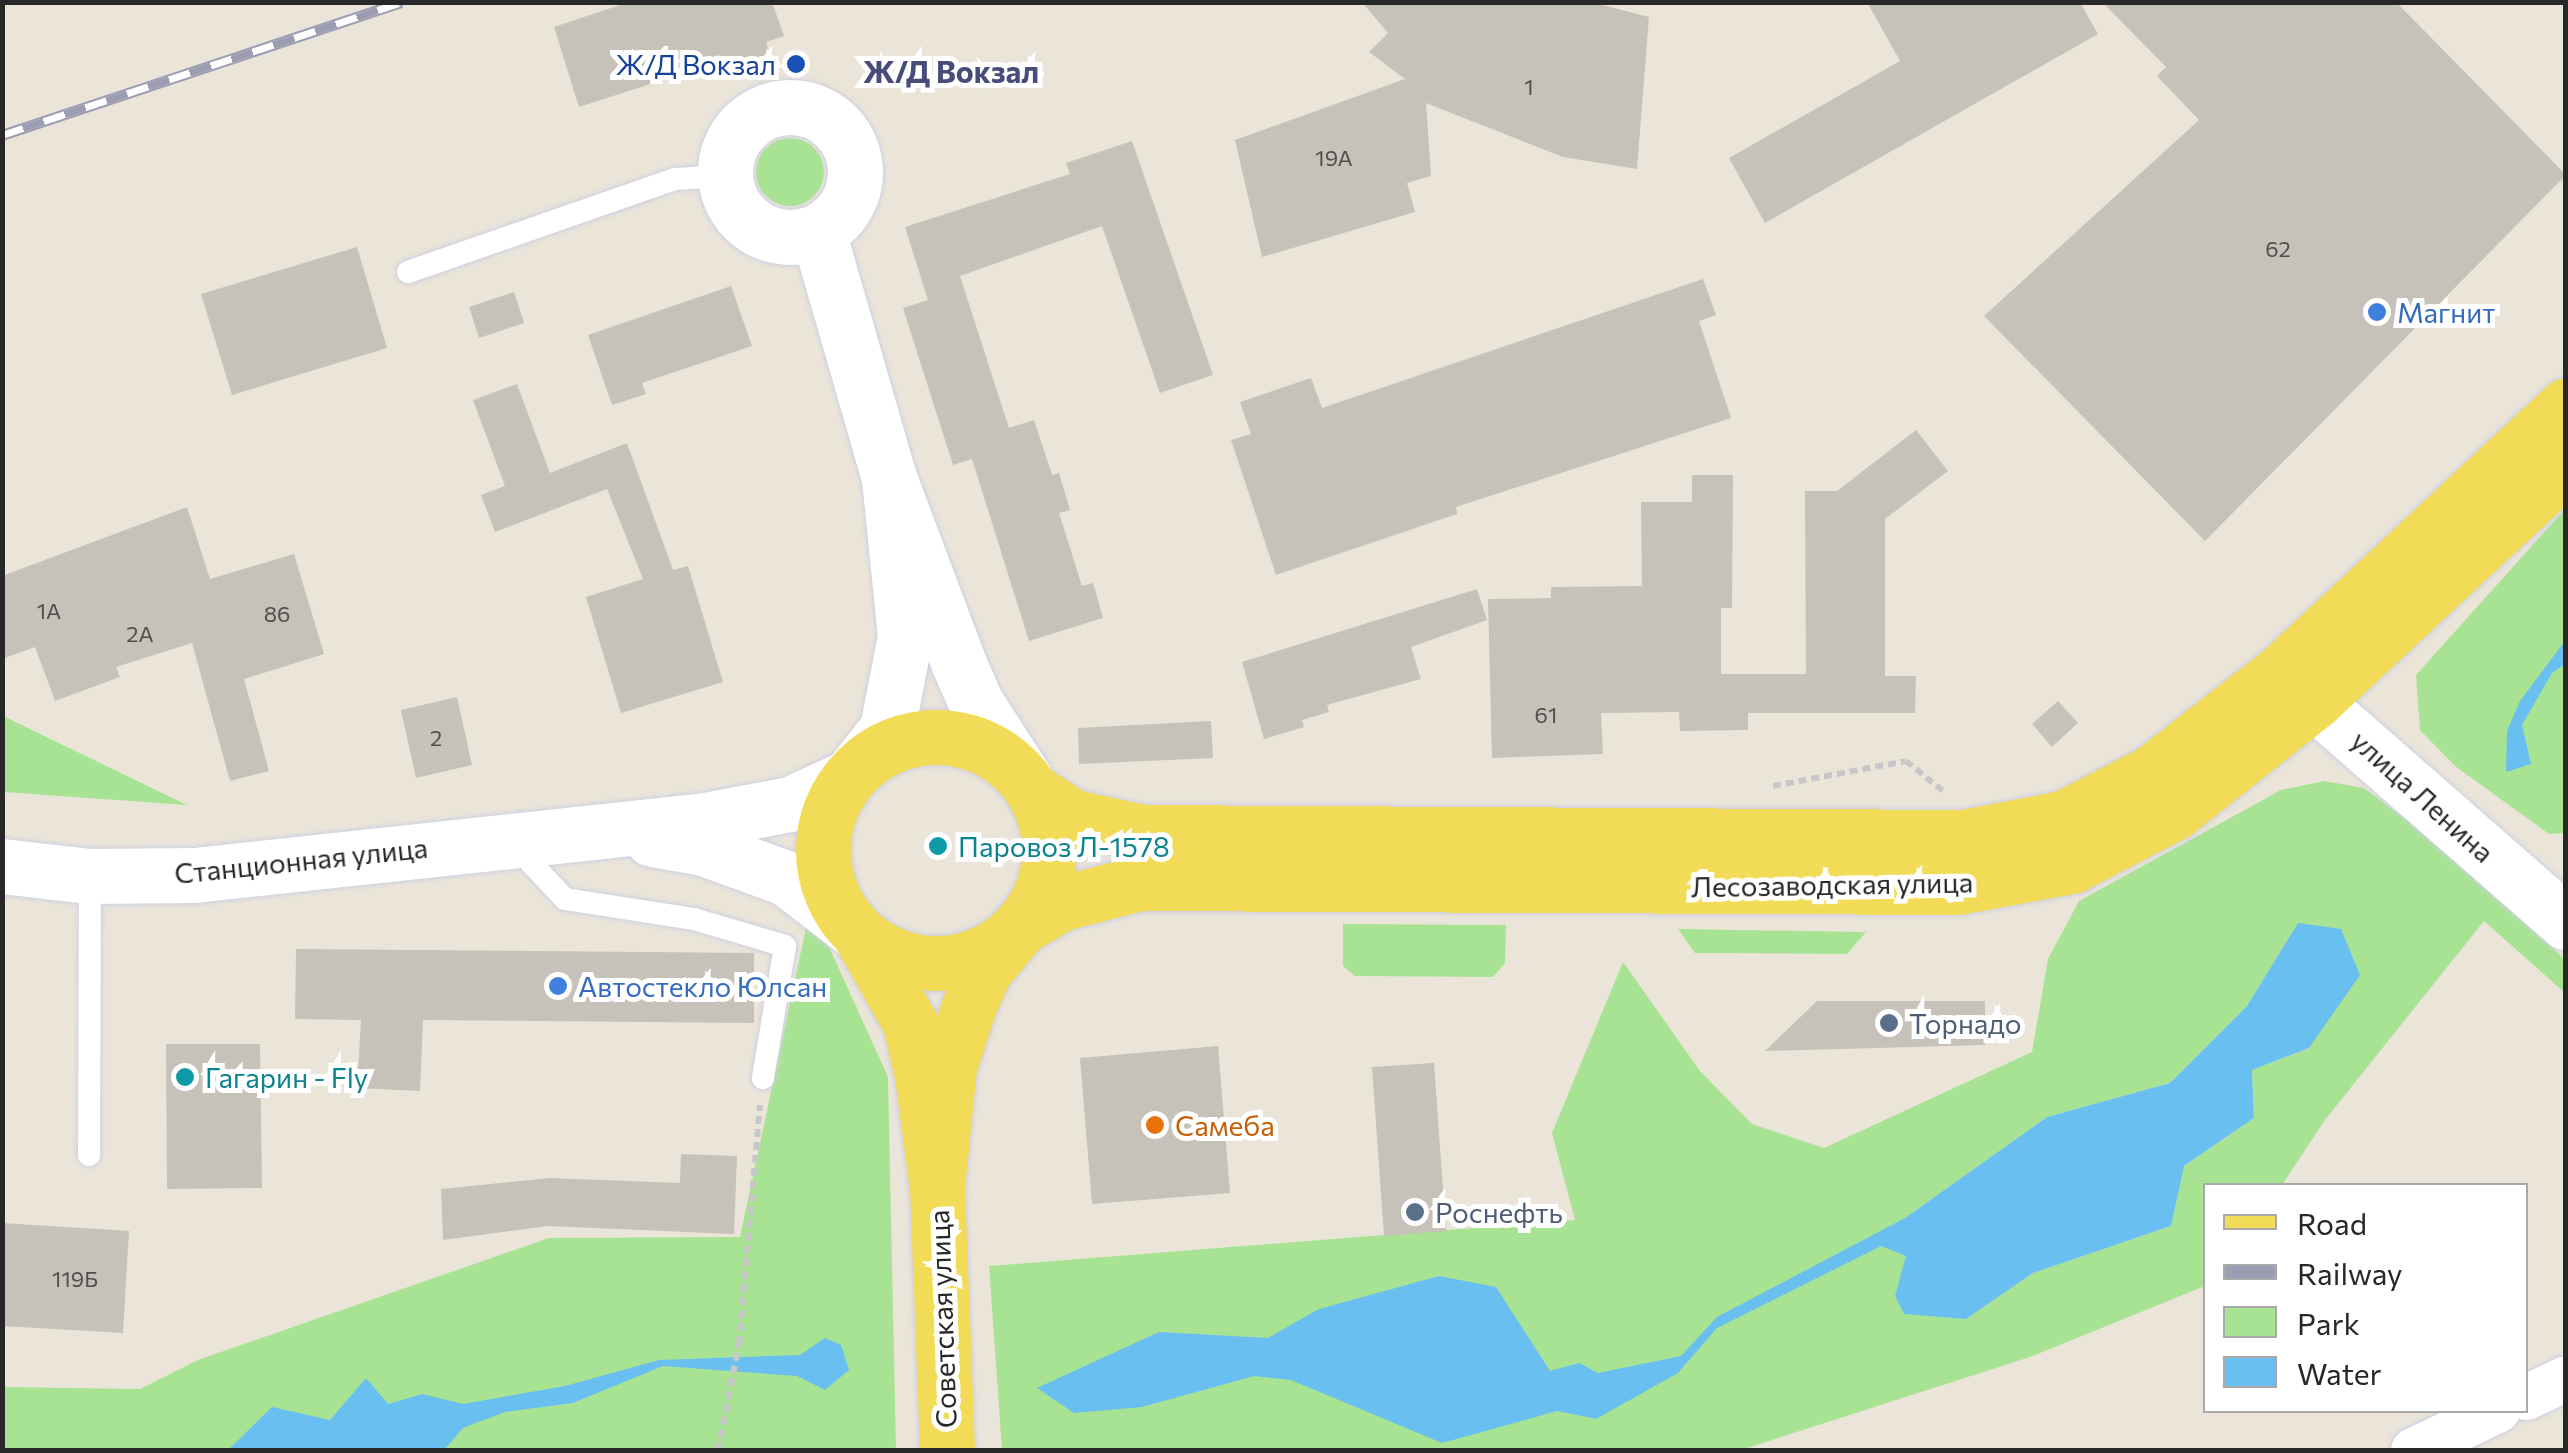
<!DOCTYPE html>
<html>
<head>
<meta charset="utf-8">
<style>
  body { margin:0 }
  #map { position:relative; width:2568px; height:1453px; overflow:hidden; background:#ebe5d9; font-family:Commissioner,sans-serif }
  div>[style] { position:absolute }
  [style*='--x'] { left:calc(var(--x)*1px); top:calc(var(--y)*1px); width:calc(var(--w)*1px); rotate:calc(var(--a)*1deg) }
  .green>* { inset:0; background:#a8e394 }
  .round { border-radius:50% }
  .water>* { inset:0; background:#69bfef }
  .building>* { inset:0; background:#c6c1b9 }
  .path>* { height:6px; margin-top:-3px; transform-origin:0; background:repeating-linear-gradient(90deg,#c7c7c7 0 8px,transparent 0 13px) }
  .roads { filter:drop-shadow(0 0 2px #ced0e1) drop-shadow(0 0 2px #ced0e1) }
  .lane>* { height:22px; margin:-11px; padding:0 11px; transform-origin:11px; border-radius:11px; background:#fff }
  .street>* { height:45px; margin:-22.5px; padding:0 22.5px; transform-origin:22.5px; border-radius:22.5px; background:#fff }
  .secondary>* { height:55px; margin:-27.5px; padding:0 27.5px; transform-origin:27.5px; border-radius:27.5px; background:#fff }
  .secondary>.ring { margin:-27.5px; padding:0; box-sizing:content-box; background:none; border:55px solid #fff; border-radius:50% }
  .primary>* { height:55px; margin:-27.5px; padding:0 27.5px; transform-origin:27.5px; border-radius:27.5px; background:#f2dc57 }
  .primary>.ring { margin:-27.5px; padding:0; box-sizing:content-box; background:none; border:55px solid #f2dc57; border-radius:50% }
  .rail>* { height:11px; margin-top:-5.5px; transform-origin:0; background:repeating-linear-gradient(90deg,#fff 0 22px,#9c9db3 0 44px); box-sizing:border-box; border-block:2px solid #9c9db3 }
  .dots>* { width:28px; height:28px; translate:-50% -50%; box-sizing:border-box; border:5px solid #fff; border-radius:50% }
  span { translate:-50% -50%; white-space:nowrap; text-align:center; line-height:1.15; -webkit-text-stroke:10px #fff; paint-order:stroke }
  .number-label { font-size:22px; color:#504e4c }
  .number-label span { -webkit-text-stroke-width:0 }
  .transit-label { font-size:28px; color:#164399 }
  .right { translate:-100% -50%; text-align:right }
  .shop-label { font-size:28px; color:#366cbe }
  .left { translate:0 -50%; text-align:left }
  .street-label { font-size:28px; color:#282828 }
  .culture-label { font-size:28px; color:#0d838f }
  .service-label { font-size:28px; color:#4e5e75 }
  .food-label { font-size:28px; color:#c56008 }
  .neighbourhood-label { font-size:30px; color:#484c79; font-weight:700 }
  .frame { position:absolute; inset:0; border:5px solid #282828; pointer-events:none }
  .legend { position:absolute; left:2203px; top:1183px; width:325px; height:230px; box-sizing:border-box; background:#fff; border:2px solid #a9a9a9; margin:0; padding:12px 18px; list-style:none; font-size:30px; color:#282828 }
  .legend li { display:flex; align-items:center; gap:20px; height:50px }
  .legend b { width:50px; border:2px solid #a9a9a9 }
</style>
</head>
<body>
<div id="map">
  <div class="green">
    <div class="round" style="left:756px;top:138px;width:68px;height:68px"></div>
    <div style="clip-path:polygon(2565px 509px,2566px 833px,2549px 834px,2455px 766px,2420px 730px,2416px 675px)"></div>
    <div style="clip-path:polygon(2px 716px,3px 716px,187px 805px,3px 792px)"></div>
    <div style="clip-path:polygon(evenodd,2324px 781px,2364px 788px,2477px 872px,2565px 960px,2565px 993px,2484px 921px,2325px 1120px,2282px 1185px,2206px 1186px,2205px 1286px,2030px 1357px,1741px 1450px,1002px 1450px,989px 1266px,1575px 1220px,1552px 1133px,1623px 962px,1700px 1071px,1752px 1124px,1824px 1148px,2032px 1052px,2048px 959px,2079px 901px,2281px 790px,2324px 781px,2298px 923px,2310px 1048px,2252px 1070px,2254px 1118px,2183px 1167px,2171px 1226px,2033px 1273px,1966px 1319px,1895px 1296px,1907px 1256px,1882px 1245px,1905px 1218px,2047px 1117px,2170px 1083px,2247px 1006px,2298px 923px)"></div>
    <div style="clip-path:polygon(807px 923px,830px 949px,888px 1077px,896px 1450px,3px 1450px,3px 1387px,140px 1389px,198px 1360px,549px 1238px,740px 1237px)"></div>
    <div style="clip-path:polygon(1343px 924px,1506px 925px,1505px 963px,1493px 977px,1355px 976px,1343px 966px)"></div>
    <div style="clip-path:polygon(1678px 929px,1866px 932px,1847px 954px,1695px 953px)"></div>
  </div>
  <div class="water">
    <div style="clip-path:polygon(2565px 641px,2565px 664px,2552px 673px,2522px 725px,2531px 764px,2506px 772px,2507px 731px,2520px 701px)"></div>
    <div style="clip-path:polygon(2298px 923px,2341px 929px,2360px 975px,2309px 1048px,2252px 1070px,2254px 1118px,2184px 1166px,2171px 1226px,2033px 1273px,1966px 1319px,1904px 1314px,1895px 1296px,1906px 1256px,1881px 1246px,1717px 1328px,1678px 1373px,1596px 1419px,1557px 1411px,1442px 1443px,1291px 1380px,1254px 1376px,1142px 1407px,1074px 1413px,1037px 1388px,1159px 1332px,1268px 1338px,1319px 1309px,1439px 1276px,1496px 1287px,1550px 1371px,1579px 1363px,1598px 1373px,1681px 1356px,1717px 1317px,1905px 1218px,2047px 1117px,2170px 1083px,2247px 1006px)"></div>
    <div style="clip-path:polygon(825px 1338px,841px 1345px,849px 1370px,825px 1390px,797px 1376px,663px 1366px,573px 1403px,505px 1412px,463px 1428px,444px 1450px,228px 1450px,272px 1407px,330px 1420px,366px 1378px,388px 1404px,422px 1394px,463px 1404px,565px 1386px,659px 1360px,800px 1355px)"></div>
  </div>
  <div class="building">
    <div style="clip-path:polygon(629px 2px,772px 2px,784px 36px,766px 42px,773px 63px,725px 79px,719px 62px,579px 107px,554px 27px)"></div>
    <div style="clip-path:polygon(1362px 2px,1591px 2px,1649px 17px,1637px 169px,1563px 157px,1426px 103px,1431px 176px,1407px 183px,1415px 212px,1262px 257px,1235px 140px,1405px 79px,1369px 52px,1388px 33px)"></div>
    <div style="clip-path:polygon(1867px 2px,2080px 2px,2098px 34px,1765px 223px,1729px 158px,1900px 61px)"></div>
    <div style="clip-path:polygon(2102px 2px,2396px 2px,2566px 175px,2205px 541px,1984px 316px,2199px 120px,2157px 76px,2166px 67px)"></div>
    <div style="clip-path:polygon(1132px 141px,1213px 375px,1160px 393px,1102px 226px,960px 276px,1009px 428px,1034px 420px,1052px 475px,1059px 473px,1070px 510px,1059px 513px,1082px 586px,1093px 583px,1103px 618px,1029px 641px,972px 459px,953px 465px,903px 308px,928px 300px,905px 227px,1070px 174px,1066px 163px)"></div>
    <div style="clip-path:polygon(357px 247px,387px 348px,232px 395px,201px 294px)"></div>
    <div style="clip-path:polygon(1703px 279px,1716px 315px,1699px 321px,1731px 418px,1456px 507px,1457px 514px,1276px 575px,1231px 440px,1251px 434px,1240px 402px,1311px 378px,1322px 408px)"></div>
    <div style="clip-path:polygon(731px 286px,752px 346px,642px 383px,646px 394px,612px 405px,588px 335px)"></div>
    <div style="clip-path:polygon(514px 292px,524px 323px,479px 338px,469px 307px)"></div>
    <div style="clip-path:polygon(517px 384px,550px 473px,627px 443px,673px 570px,688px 566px,723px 682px,621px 713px,586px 597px,643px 579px,607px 489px,495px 532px,481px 495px,505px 486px,473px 400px)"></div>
    <div style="clip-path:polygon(1916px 430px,1948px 471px,1885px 519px,1885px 676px,1916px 676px,1915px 713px,1748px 713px,1748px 730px,1680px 731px,1679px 712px,1601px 713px,1603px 754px,1492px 758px,1488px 599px,1551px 598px,1551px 587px,1642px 586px,1641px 502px,1692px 502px,1692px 475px,1733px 475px,1732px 608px,1721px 608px,1721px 674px,1806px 674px,1805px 491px,1837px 491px)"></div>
    <div style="clip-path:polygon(187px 507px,210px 579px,294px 554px,324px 654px,244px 679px,269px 771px,230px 781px,192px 643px,116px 667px,120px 677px,55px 701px,35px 647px,2px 659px,2px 576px)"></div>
    <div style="clip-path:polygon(1477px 589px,1487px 620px,1411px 647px,1421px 679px,1327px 705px,1329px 712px,1302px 720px,1304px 727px,1264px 739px,1242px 662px)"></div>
    <div style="clip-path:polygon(457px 697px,472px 765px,416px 778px,401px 710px)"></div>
    <div style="clip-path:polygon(2058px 701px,2078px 723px,2052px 747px,2032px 724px)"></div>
    <div style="clip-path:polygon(1211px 721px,1213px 758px,1079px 764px,1078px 728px)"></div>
    <div style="clip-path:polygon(296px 949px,754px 953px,754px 1023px,423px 1020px,420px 1091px,357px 1088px,361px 1020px,295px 1019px)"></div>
    <div style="clip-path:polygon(1817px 1001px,1985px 1001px,1985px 1045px,1765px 1051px)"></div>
    <div style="clip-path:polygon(166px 1044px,260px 1044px,262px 1188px,167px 1189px)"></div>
    <div style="clip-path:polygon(1218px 1046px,1230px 1193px,1092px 1204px,1080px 1058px)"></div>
    <div style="clip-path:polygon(1434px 1063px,1446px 1231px,1384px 1236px,1372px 1067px)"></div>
    <div style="clip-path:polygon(681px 1154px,737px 1156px,734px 1234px,548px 1226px,443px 1240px,441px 1189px,550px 1178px,680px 1183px)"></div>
    <div style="clip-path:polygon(2px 1223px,129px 1231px,123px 1333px,2px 1326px)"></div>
  </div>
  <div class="path">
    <div style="--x:1773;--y:786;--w:135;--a:-10.6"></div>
    <div style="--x:1906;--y:761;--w:48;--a:39"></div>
    <div style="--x:718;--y:1450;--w:108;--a:-78.8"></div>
    <div style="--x:739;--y:1344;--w:240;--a:-85"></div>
  </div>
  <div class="roads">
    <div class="lane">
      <div style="--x:408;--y:272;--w:283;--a:-19.2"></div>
      <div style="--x:675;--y:179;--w:50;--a:-3.4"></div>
      <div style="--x:526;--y:838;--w:27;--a:77"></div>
      <div style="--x:532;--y:864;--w:48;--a:46.7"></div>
      <div style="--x:565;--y:899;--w:131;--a:8.8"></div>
      <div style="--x:694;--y:919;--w:95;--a:16.5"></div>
      <div style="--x:785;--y:946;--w:134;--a:99.5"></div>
      <div style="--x:89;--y:1155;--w:279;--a:-89.8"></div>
    </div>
    <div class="street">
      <div style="--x:2526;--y:1397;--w:44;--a:-25.4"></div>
      <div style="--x:2413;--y:1450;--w:93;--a:-25.5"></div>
    </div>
    <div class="secondary">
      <div class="ring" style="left:725px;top:107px;width:75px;height:75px"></div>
      <div style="--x:818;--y:232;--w:256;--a:73.9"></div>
      <div style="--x:889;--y:478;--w:197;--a:69.4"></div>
      <div style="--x:958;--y:662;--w:45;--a:66.3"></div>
      <div style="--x:976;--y:703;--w:103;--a:57.2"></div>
      <div style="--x:2280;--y:672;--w:380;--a:41.2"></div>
      <div style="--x:652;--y:839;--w:52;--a:10"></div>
      <div style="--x:703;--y:848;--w:88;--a:19.9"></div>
      <div style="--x:786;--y:878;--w:92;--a:37.5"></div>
      <div style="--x:2;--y:866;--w:89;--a:6.5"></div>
      <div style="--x:90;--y:876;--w:104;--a:-0.6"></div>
      <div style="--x:194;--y:875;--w:514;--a:-6.14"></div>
      <div style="--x:705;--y:820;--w:86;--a:-10.7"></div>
      <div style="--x:790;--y:804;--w:65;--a:-24.6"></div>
      <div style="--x:849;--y:777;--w:61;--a:-51.6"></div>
      <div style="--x:887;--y:729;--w:95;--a:-79"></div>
      <div style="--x:905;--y:636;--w:159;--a:-95.8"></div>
    </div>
    <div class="primary">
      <div class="ring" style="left:823px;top:737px;width:171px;height:171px"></div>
      <div style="--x:1032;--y:790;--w:49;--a:33.4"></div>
      <div style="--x:1073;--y:817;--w:72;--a:12.1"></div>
      <div style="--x:1143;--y:832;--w:820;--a:0.35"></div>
      <div style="--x:1963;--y:837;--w:102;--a:-10.8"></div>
      <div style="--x:2063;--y:818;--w:100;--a:-27.3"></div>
      <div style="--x:2152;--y:772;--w:162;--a:-38"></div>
      <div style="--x:2280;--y:672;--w:391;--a:-43"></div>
      <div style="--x:860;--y:935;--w:101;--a:60.4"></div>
      <div style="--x:910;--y:1023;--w:54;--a:77.2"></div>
      <div style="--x:922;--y:1076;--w:113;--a:82.4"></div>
      <div style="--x:937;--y:1188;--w:262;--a:87.8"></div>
      <div style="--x:937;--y:1188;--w:121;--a:-84.3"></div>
      <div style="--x:949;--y:1068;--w:63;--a:-72.4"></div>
      <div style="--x:968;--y:1008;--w:42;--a:-65.9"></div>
      <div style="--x:985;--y:970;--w:56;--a:-50.1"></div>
      <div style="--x:1021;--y:927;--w:48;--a:-30.3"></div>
      <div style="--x:1062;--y:903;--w:81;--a:-14.4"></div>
      <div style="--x:1140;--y:883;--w:818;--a:0.28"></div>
      <div style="--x:1958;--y:887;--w:116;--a:-10.4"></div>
      <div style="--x:2072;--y:866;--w:116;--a:-27.7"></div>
      <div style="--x:2175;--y:812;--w:179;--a:-38.4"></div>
      <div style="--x:2315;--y:701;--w:343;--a:-43"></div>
    </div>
  </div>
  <div class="rail">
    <div style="--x:2;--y:135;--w:421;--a:-18.4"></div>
  </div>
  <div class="dots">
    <div style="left:796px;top:64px;background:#1a4fb4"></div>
    <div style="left:2377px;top:312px;background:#3f7fe0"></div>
    <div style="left:938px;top:846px;background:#0f9aa8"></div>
    <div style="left:558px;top:986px;background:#3f7fe0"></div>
    <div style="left:1889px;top:1023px;background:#5c6f8a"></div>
    <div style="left:185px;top:1077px;background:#0f9aa8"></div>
    <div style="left:1155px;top:1125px;background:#e8710a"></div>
    <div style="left:1415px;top:1212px;background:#5c6f8a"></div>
  </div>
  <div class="number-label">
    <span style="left:1529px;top:87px">1</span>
    <span style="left:1334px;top:158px">19А</span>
    <span style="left:2278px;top:249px">62</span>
    <span style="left:49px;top:611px">1А</span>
    <span style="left:277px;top:614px">86</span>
    <span style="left:140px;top:634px">2А</span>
    <span style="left:1546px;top:715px">61</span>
    <span style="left:436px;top:738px">2</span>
    <span style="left:75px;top:1279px">119Б</span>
  </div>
  <div class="transit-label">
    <span class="right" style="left:776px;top:64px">Ж/Д Вокзал</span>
  </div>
  <div class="shop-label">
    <span class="left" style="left:2397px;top:312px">Магнит</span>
    <span class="left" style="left:578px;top:986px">Автостекло Юлсан</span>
  </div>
  <div class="street-label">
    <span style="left:2423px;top:796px;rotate:42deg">улица Ленина</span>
    <span style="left:301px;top:860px;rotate:-6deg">Станционная улица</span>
    <span style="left:1832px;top:884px;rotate:-1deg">Лесозаводская улица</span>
    <span style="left:942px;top:1319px;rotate:-92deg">Советская улица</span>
  </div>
  <div class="culture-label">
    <span class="left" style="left:958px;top:846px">Паровоз Л-1578</span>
    <span class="left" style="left:205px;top:1077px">Гагарин - Fly</span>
  </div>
  <div class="service-label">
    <span class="left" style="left:1909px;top:1023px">Торнадо</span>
    <span class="left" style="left:1435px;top:1212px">Роснефть</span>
  </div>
  <div class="food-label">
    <span class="left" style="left:1175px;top:1125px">Самеба</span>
  </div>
  <div class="neighbourhood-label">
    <span style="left:951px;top:71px">Ж/Д Вокзал</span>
  </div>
  <div class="frame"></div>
  <ul class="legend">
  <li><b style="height:12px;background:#f2dc57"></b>Road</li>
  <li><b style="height:12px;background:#9c9db3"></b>Railway</li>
  <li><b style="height:28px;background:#a8e394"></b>Park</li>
  <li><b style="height:28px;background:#69bfef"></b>Water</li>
  </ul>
</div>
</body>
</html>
